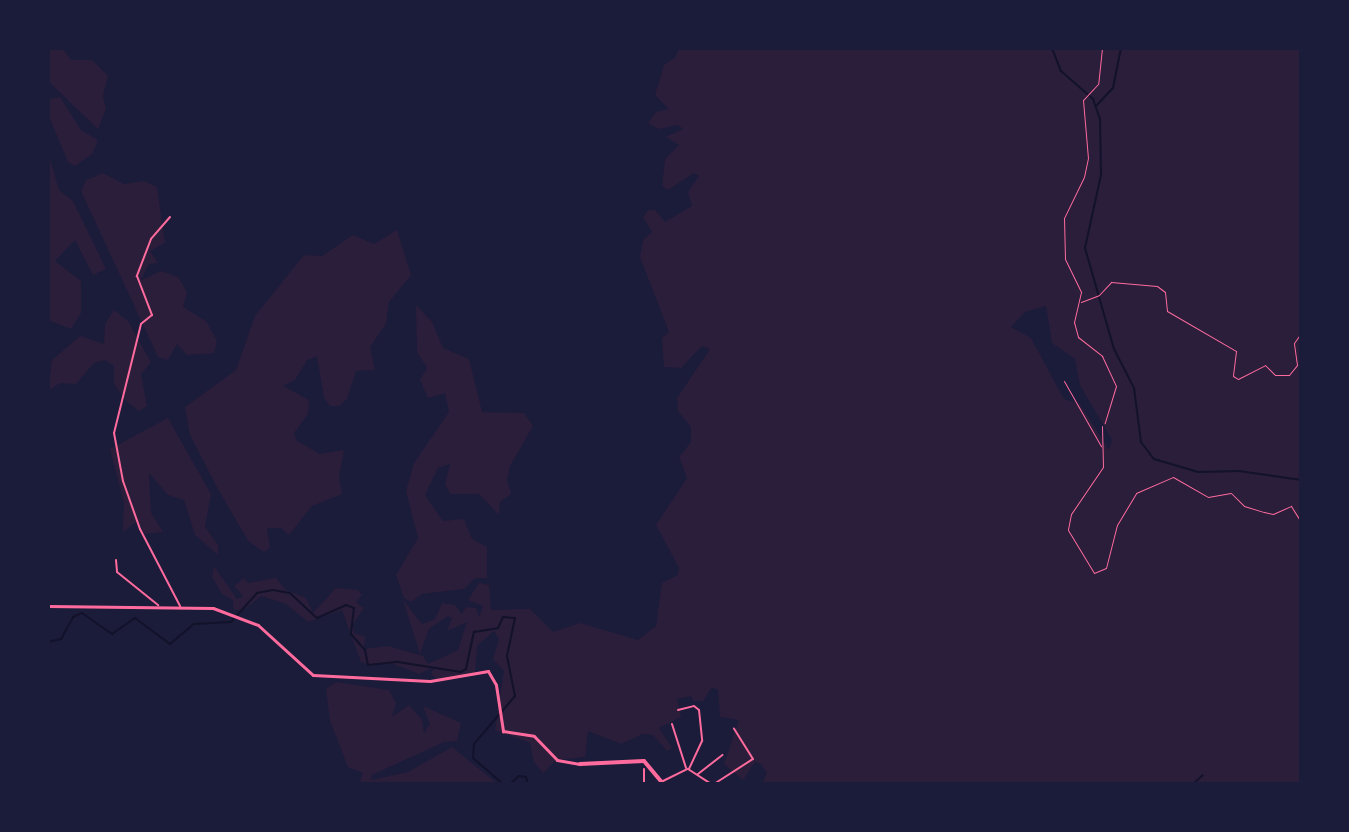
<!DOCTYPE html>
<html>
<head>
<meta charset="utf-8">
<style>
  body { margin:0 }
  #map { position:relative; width:1349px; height:832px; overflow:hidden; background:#1b1b3a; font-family:Barlow,sans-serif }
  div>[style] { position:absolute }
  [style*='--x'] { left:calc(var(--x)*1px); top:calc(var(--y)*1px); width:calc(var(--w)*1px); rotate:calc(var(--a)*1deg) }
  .green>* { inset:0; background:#2a1e3b }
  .stream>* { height:2px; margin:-1px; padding:0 1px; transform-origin:1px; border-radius:1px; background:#12122b }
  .path>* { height:1px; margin:-0.5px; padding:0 0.5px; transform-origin:0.5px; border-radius:0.5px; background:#ff6b9d }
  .service>* { height:1px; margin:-0.5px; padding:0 0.5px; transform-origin:0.5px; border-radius:0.5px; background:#ff6b9d }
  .minor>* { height:2px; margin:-1px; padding:0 1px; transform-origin:1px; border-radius:1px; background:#ff6b9d }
  .tertiary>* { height:3px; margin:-1.5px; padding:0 1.5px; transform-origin:1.5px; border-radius:1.5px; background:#ff6b9d }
  .secondary>* { height:4px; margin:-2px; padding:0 2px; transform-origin:2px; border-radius:2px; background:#ff6b9d }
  span { translate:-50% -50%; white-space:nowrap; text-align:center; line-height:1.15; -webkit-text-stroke:8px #1b1b3a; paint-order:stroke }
  .frame { position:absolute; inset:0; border:50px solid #1b1b3a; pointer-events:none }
</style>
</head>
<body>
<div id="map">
  <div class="green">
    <div style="clip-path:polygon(48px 48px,62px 48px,71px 60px,92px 60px,108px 76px,103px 96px,106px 109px,98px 129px,48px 81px)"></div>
    <div style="clip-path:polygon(evenodd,679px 48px,1301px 48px,1301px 784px,762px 784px,767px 773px,761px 764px,755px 762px,743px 780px,724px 764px,739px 720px,720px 717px,718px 690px,712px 687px,703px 701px,693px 701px,691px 696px,677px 699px,681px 717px,659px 728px,672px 748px,667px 751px,653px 735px,642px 734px,621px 744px,588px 731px,585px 757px,556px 760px,543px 773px,534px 762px,530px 743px,495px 730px,504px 671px,493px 659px,499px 639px,494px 631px,477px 646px,475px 675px,437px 680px,431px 673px,436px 666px,419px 674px,388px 662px,373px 666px,361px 662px,342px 610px,308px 622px,286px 604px,261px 596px,242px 611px,233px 609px,233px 600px,222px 594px,212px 577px,214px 566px,237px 599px,243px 596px,234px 586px,244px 578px,248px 583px,276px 578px,286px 590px,306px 598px,313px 613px,336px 588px,358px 590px,362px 595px,356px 602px,364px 608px,352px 625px,355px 634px,365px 636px,364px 649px,388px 646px,423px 656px,428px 664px,458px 650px,467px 622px,447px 631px,452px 618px,448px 616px,429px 629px,420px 654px,403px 600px,422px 624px,435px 619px,442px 603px,455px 605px,462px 614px,466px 607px,476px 608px,479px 617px,483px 606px,468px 600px,479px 583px,489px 585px,491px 610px,530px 609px,553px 632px,580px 623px,638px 640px,656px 626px,662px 583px,678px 575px,679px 568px,656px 525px,687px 478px,679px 457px,691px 442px,691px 427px,678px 411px,677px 398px,710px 349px,702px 346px,681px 368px,664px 367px,662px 338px,669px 332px,640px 257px,643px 240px,652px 232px,643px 217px,648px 210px,655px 210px,665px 222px,692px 206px,688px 192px,699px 176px,694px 173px,668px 190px,662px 186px,665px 159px,679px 145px,666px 137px,683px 129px,678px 125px,659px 129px,648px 123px,656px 112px,669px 109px,655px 95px,664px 65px,675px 58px,679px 48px,1046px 306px,1052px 343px,1075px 359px,1080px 385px,1112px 440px,1109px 450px,1080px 404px,1064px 399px,1031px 338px,1011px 327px,1025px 312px,1046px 306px)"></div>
    <div style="clip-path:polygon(60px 97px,81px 130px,98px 140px,92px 154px,75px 166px,68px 162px,48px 114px,48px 99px)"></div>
    <div style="clip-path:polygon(48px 152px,59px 190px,73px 201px,106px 269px,93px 275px,75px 240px,55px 261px,81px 281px,81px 313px,71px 329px,48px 320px)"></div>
    <div style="clip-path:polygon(103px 173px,124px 184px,144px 181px,157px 187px,165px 243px,150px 251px,158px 263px,149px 264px,140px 281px,161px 271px,178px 277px,187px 292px,183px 307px,206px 321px,217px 341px,214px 353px,187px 355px,177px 344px,168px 360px,158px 357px,81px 191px,86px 180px)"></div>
    <div style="clip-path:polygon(397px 230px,411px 275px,389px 302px,386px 324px,370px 347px,375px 370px,356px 371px,347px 399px,339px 406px,330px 406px,324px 398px,317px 356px,307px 360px,295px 380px,283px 386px,309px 400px,308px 414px,294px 433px,297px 441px,320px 454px,344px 450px,339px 476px,342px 494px,312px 506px,289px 535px,281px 528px,267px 528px,270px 548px,264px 552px,249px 542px,219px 491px,190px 435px,185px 407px,236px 370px,255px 316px,304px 255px,322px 256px,353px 235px,374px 244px)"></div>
    <div style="clip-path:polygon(416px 305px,432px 322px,443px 348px,469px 359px,482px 412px,524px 413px,533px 426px,510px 466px,507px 480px,511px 494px,500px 502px,499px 515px,479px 494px,450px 494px,445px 484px,450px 464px,438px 468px,425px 495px,443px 521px,464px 519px,472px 539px,487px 547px,487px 578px,475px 578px,464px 589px,422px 594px,411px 602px,404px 598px,396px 575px,418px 538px,406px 491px,414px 463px,449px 412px,445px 393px,428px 398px,420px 380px,427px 368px,417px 352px)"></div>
    <div style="clip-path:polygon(114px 310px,128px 321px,151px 362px,141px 374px,147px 406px,139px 411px,127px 402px,114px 384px,114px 366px,105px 360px,94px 363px,76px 384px,60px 383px,48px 391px,52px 360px,80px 336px,104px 344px,105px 324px)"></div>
    <div style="clip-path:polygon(168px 418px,211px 494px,205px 527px,218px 545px,218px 555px,195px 535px,184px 500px,168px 495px,149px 473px,151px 513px,163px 532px,145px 534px,136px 522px,123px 532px,124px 503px,110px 449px)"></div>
    <div style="clip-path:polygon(336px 682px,389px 690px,396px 703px,392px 717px,409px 705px,422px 720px,424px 733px,430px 724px,423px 706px,461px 723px,457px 741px,444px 742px,372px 775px,371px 780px,408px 772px,452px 747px,498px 784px,359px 784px,363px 773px,348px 767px,330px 721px,326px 689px)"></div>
  </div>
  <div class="stream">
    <div style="--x:1052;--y:48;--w:25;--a:69"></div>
    <div style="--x:1061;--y:71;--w:43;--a:41.2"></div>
    <div style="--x:1093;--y:99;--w:21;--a:71"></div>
    <div style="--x:1100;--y:119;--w:56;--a:89"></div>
    <div style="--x:1101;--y:175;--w:75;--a:102.4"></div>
    <div style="--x:1085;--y:248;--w:105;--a:74"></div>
    <div style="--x:1114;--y:349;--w:44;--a:62.9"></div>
    <div style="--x:1134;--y:388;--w:54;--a:82.6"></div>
    <div style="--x:1141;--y:442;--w:21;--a:53"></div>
    <div style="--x:1154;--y:459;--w:46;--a:16.5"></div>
    <div style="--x:1198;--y:472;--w:41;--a:-1.4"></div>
    <div style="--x:1239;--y:471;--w:63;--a:8.3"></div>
    <div style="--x:1096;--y:106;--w:25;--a:-47"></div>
    <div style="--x:1113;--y:88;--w:41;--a:-78.7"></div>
    <div style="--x:48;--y:642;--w:13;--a:-13"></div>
    <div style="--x:61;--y:639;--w:25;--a:-61"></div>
    <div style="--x:73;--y:617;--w:10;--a:-24"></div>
    <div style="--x:82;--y:613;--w:37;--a:35"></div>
    <div style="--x:112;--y:634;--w:28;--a:-35"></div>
    <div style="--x:135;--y:618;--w:44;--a:36.6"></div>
    <div style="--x:170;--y:644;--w:31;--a:-40"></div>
    <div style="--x:194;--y:624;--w:37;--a:-3"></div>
    <div style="--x:231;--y:622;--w:39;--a:-48"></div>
    <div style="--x:257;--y:593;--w:16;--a:-11"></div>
    <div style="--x:273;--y:590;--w:17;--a:10"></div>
    <div style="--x:290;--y:593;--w:37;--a:43"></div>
    <div style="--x:317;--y:618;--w:32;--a:-24"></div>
    <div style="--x:346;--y:605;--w:9;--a:21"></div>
    <div style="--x:354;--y:608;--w:26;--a:97"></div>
    <div style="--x:351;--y:634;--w:21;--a:49"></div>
    <div style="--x:365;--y:650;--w:15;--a:79"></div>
    <div style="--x:368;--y:665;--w:30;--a:-6"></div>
    <div style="--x:398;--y:662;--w:64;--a:9"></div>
    <div style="--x:461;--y:672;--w:6;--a:-31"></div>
    <div style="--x:466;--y:669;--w:38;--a:-78"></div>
    <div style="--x:474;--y:632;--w:24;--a:-9"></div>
    <div style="--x:498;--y:628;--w:12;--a:-66"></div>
    <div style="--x:503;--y:617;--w:12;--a:5"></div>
    <div style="--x:515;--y:618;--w:39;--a:102"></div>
    <div style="--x:507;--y:656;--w:41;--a:78.7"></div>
    <div style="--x:515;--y:696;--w:63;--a:130.5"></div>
    <div style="--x:474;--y:744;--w:14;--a:94"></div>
    <div style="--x:473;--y:758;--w:40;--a:41"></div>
    <div style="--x:510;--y:784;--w:12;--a:-42"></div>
    <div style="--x:519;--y:776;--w:7;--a:8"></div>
    <div style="--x:526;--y:777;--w:7;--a:74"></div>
    <div style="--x:1193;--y:784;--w:13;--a:-42"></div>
  </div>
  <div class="path">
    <div style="--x:1102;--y:48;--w:36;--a:96"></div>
    <div style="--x:1098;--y:84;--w:22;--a:133"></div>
    <div style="--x:1083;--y:100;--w:58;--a:85.1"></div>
    <div style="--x:1088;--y:158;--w:19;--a:102"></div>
    <div style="--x:1084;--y:177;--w:46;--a:116"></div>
    <div style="--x:1064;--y:218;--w:41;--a:88.6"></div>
    <div style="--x:1065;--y:259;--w:37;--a:64"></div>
    <div style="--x:1081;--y:292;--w:31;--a:103"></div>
    <div style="--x:1074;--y:322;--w:16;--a:75"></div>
    <div style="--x:1078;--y:337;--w:31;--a:38"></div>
    <div style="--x:1102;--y:356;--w:33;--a:65"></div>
    <div style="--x:1116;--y:386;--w:39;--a:107"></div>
    <div style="--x:1081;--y:302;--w:19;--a:-21"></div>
    <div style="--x:1099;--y:295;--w:18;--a:-47"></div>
    <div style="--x:1111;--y:282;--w:46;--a:5"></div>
    <div style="--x:1157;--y:286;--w:10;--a:37"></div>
    <div style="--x:1165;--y:292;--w:19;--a:84"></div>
    <div style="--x:1167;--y:311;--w:80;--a:30.1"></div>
    <div style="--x:1236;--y:351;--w:25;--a:97"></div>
    <div style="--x:1233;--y:376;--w:6;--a:31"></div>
    <div style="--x:1238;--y:379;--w:30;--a:-27"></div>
    <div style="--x:1265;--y:365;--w:14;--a:45"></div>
    <div style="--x:1275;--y:375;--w:14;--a:0"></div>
    <div style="--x:1289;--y:375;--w:13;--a:-51"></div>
    <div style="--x:1297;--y:365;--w:22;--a:-98"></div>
    <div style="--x:1294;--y:343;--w:12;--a:-55"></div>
  </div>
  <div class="service">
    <div style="--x:1064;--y:381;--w:75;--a:60.4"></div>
    <div style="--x:1102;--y:426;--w:41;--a:88.6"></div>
    <div style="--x:1103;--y:467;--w:57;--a:124.2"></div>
    <div style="--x:1071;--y:514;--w:16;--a:101"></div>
    <div style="--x:1068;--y:530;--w:50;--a:58.8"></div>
    <div style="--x:1094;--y:573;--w:13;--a:-23"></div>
    <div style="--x:1106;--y:568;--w:44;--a:-75.7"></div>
    <div style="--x:1117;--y:525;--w:37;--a:-59"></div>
    <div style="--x:1136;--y:493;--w:40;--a:-23.4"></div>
    <div style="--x:1173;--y:477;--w:40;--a:29.7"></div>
    <div style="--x:1208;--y:497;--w:23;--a:-10"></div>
    <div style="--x:1231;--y:493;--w:18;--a:45"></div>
    <div style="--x:1244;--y:506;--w:21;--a:17"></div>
    <div style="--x:1264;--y:512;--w:9;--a:13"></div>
    <div style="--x:1273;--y:514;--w:20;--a:-24"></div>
    <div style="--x:1291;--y:506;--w:19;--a:58"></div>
  </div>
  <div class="minor">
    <div style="--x:170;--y:217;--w:29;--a:131"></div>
    <div style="--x:151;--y:239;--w:40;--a:111"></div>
    <div style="--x:137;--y:276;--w:42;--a:69"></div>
    <div style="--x:152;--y:315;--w:14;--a:141"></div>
    <div style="--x:141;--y:324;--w:112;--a:103.9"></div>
    <div style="--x:114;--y:433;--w:49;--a:79.4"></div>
    <div style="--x:123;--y:481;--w:51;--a:70.5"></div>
    <div style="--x:140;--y:529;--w:87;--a:62.5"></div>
    <div style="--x:116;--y:560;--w:12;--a:85"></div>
    <div style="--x:117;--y:572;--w:53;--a:38.8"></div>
    <div style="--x:678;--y:710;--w:16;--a:-14"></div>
    <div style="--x:694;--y:706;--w:6;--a:39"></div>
    <div style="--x:699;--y:710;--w:31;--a:84"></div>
    <div style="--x:702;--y:741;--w:31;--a:115"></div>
    <div style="--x:672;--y:724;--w:46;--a:72.3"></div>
    <div style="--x:698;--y:774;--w:31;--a:-38"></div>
    <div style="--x:663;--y:781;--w:28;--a:-26"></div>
    <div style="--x:688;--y:769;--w:27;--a:33"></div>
    <div style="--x:644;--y:784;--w:15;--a:-90"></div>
    <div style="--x:714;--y:784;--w:46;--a:-32.7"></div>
    <div style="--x:753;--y:759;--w:36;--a:-122"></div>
  </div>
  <div class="tertiary">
    <div style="--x:48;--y:606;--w:165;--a:0.7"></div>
    <div style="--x:213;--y:608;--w:48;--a:20.7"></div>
    <div style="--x:258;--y:625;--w:74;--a:42.3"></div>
    <div style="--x:313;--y:675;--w:117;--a:2.9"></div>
    <div style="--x:430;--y:681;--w:59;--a:-9.8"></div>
    <div style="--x:488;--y:671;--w:16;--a:60"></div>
    <div style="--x:496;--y:685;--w:47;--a:81.3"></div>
    <div style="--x:503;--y:731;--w:31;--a:9"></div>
    <div style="--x:534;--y:736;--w:33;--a:46"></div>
    <div style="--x:557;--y:760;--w:23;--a:10"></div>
  </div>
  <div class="secondary">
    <div style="--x:580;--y:764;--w:64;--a:-2.7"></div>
    <div style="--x:644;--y:761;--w:30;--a:50"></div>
  </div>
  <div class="frame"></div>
</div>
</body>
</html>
